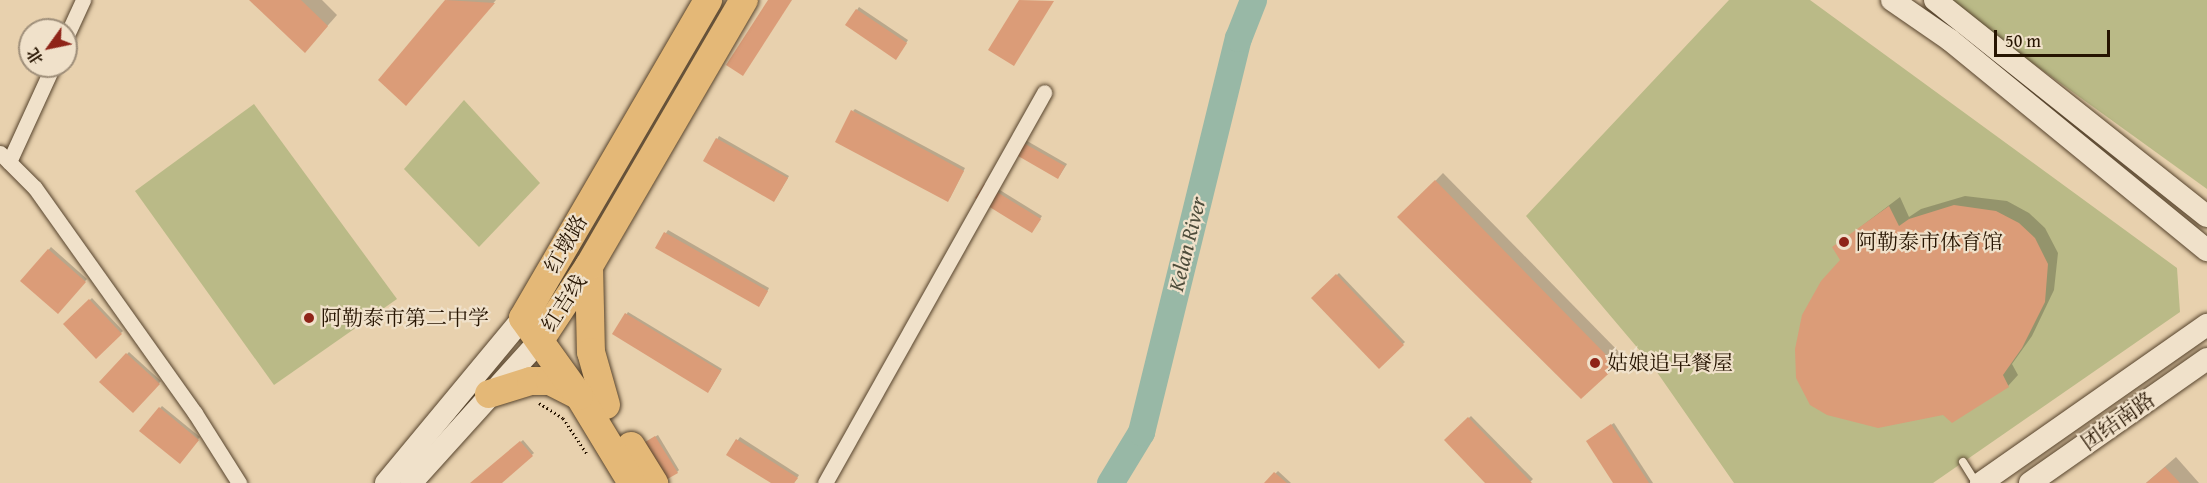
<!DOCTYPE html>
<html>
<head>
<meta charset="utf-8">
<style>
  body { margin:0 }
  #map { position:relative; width:2207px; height:483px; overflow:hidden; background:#e8d1ae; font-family:"Gentium Book Plus","Noto Serif SC",serif }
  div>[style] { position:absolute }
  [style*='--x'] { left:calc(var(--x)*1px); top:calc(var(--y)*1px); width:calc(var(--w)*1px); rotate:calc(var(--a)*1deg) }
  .green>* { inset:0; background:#baba87 }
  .shadow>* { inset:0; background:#0003 }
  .river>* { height:27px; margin:-13.5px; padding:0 13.5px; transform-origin:13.5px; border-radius:13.5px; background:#98b8a6 }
  .building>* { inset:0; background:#db9c78 }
  .path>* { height:3px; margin-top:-1.5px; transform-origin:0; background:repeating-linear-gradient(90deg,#261401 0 1.5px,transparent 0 4.5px) }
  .roads { filter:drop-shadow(0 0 2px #56432c) drop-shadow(0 0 2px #56432c) }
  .lane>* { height:8px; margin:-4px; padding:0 4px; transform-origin:4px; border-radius:4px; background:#f0e1ca }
  .street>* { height:15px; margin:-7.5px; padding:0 7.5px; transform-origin:7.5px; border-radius:7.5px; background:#f0e1ca }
  .secondary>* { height:22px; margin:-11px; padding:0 11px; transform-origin:11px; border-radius:11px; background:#f0e1ca }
  .highway>* { height:28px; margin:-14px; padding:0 14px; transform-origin:14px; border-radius:14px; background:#e4b877 }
  .dots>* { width:16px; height:16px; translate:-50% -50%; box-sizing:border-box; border:3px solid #f0e1ca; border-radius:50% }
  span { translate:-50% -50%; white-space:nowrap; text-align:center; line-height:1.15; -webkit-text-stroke:4.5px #f0e1ca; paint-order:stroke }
  .poi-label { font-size:21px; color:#261401 }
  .left { translate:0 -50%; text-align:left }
  .street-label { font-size:21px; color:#261401 }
  .water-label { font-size:22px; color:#4e4d3b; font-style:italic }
  .north { position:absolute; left:18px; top:18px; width:60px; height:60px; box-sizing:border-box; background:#f0e1ca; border:2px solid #9f8f7a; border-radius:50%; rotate:237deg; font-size:16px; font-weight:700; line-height:24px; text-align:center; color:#261401 }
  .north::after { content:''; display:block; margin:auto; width:21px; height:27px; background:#8f2418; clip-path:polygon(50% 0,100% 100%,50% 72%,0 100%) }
  .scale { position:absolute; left:1994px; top:30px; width:116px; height:27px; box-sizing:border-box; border:3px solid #261401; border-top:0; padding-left:8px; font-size:18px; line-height:21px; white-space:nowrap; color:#261401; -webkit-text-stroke:4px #f0e1ca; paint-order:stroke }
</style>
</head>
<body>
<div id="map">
  <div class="green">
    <div style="clip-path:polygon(1729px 0,1810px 0,2177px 268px,2180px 312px,1933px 483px,1734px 483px,1652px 365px,1526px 216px)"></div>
    <div style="clip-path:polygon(1945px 0,2207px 0,2207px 189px)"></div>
    <div style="clip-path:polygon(464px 100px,540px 183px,479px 247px,404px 169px)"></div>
    <div style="clip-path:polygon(254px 104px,397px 299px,274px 385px,135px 191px)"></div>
  </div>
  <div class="shadow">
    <div style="clip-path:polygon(251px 0,322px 0,337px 15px,315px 40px)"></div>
    <div style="clip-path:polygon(447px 0,496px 0,416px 93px,380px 80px)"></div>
    <div style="clip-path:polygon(859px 7px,908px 40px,898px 56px,847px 25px)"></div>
    <div style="clip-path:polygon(855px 109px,965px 168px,950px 198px,853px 111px)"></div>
    <div style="clip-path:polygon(719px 136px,789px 176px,776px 198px,705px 161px)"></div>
    <div style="clip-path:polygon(1022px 138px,1067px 164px,1060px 175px,1013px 151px)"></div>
    <div style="clip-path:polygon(1443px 173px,1624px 357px,1616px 365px,1400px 217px)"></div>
    <div style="clip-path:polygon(987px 182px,1042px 216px,1032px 231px)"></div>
    <div style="clip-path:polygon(1965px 196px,2007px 201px,2029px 213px,2045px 228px,2058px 253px,2054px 290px,2032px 336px,2012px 364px,2018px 375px,2008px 386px,1842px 260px,1834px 247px,1900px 197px,1909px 217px,1921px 209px)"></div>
    <div style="clip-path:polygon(668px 230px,769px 288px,761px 303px,657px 247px)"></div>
    <div style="clip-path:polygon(51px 247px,87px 279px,58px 312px,22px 281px)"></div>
    <div style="clip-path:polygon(1339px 273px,1405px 342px,1379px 367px,1313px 298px)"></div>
    <div style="clip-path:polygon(92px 298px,123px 331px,96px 357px,65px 324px)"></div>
    <div style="clip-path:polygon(628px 312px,722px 369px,710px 389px,614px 334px)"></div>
    <div style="clip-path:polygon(129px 352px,161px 381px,133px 411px,101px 382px)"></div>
    <div style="clip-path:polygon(162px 406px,200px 437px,179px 462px,141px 430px)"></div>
    <div style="clip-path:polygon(1471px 416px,1533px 479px,1529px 483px,1487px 483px,1446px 440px)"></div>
    <div style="clip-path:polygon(1614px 423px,1653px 483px,1615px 483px,1590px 439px)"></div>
    <div style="clip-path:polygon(658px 435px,679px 470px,677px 472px,646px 442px)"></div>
    <div style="clip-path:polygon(740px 437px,799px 475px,794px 483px,774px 483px,728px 454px)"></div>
    <div style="clip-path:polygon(523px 440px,534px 453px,499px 483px,472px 483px)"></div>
    <div style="clip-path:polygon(2176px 457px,2199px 483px,2146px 483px)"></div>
    <div style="clip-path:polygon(1278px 471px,1291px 483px,1266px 483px)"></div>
  </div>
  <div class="river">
    <div style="--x:1110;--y:483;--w:60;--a:-58.7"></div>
    <div style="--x:1141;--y:432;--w:406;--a:-76.2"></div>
    <div style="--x:1238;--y:38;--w:41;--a:-68.5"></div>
  </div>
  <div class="building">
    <div style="clip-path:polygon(249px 0,301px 0,328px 26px,305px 53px)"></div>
    <div style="clip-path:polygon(445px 0,495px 3px,406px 106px,378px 80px)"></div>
    <div style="clip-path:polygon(768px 0,792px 0,743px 76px,726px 65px)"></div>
    <div style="clip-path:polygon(1019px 0,1054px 1px,1014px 66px,988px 50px)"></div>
    <div style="clip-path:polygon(856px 9px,907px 43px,896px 60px,845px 25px)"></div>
    <div style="clip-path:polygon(851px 110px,964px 171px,948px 202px,835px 142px)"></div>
    <div style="clip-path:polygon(716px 138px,788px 178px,774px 202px,703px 161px)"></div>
    <div style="clip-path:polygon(1018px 140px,1065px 166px,1058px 179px,1011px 152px)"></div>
    <div style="clip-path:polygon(1435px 180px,1617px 366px,1581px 399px,1397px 217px)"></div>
    <div style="clip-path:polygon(984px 184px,1041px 219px,1032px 233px,975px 198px)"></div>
    <div style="clip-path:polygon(1954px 205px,1996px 211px,2019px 223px,2035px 238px,2048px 264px,2045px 302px,2022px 348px,2003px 375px,2009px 387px,1952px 423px,1943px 415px,1878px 428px,1827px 415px,1810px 405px,1796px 378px,1795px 349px,1802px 315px,1821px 281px,1840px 260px,1832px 247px,1889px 206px,1899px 226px,1909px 219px)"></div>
    <div style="clip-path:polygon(664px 232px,768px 291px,759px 307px,655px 248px)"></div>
    <div style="clip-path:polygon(48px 249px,86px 282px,58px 314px,20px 281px)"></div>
    <div style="clip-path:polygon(1336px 274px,1404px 345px,1379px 369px,1311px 298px)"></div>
    <div style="clip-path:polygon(89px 299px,122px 334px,96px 359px,63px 324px)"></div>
    <div style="clip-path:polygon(625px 313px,721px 371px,708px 393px,612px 334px)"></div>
    <div style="clip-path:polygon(126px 353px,160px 384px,133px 413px,99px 382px)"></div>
    <div style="clip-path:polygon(159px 407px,199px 440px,180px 464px,139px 431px)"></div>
    <div style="clip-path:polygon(1468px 417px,1532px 483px,1485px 483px,1444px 440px)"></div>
    <div style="clip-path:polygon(1611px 424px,1649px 483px,1613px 483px,1586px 441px)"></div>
    <div style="clip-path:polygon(655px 436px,678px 473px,664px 481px,642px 444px)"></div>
    <div style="clip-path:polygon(736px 439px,798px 478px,794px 483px,771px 483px,726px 455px)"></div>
    <div style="clip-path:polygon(520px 441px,533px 456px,502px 483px,470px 483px)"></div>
    <div style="clip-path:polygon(2165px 467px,2180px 483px,2146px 483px)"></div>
    <div style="clip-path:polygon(1274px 472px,1287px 483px,1264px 483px)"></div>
  </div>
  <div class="path">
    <div style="--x:539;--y:403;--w:28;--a:32"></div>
    <div style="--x:563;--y:418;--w:43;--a:56.3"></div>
  </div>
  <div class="roads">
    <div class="lane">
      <div style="--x:1963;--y:462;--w:25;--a:58"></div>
    </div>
    <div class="street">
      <div style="--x:66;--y:37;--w:41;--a:-65.3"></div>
      <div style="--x:0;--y:153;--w:49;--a:45"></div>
      <div style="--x:35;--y:188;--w:276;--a:54.6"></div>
      <div style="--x:195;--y:413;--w:83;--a:57.8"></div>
      <div style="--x:9;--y:162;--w:106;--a:-65.4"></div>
      <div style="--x:825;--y:483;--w:448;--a:-60.7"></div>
    </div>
    <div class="secondary">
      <div style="--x:1892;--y:0;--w:70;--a:34.6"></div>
      <div style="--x:1950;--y:40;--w:332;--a:39.3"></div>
      <div style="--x:1935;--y:0;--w:347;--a:38.5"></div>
      <div style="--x:386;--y:483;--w:214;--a:-50.3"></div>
      <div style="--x:411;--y:483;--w:193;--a:-47.9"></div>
      <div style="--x:1981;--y:483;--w:276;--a:-35"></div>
      <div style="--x:2030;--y:483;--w:216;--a:-35"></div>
    </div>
    <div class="highway">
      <div style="--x:589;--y:266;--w:86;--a:88.7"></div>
      <div style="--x:591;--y:352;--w:55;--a:74.2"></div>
      <div style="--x:540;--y:340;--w:89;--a:-56.5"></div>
      <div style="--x:589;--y:266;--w:308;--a:-59.8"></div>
      <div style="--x:489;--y:394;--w:44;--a:-17.2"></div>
      <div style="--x:531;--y:381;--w:19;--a:0"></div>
      <div style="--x:550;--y:381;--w:33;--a:27"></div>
      <div style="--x:631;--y:446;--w:44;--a:58.1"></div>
      <div style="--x:632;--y:483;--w:102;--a:-121.3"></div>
      <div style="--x:579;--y:396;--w:96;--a:-125.7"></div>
      <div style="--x:523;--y:318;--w:368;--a:-59.8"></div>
    </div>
  </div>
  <div class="dots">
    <div style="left:1844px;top:242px;background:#8f2418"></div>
    <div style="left:309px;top:318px;background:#8f2418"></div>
    <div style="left:1595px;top:363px;background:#8f2418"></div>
  </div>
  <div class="poi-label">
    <span class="left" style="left:1856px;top:242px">阿勒泰市体育馆</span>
    <span class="left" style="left:321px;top:318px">阿勒泰市第二中学</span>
    <span class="left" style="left:1607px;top:363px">姑娘追早餐屋</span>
  </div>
  <div class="street-label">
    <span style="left:566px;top:244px;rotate:-60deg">红墩路</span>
    <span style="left:564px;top:303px;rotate:-57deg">红吉线</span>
    <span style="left:2118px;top:421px;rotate:-35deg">团结南路</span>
  </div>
  <div class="water-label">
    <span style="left:1187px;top:244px;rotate:-76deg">Kelan River</span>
  </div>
  <div class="north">北</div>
  <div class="scale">50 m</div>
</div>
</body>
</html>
